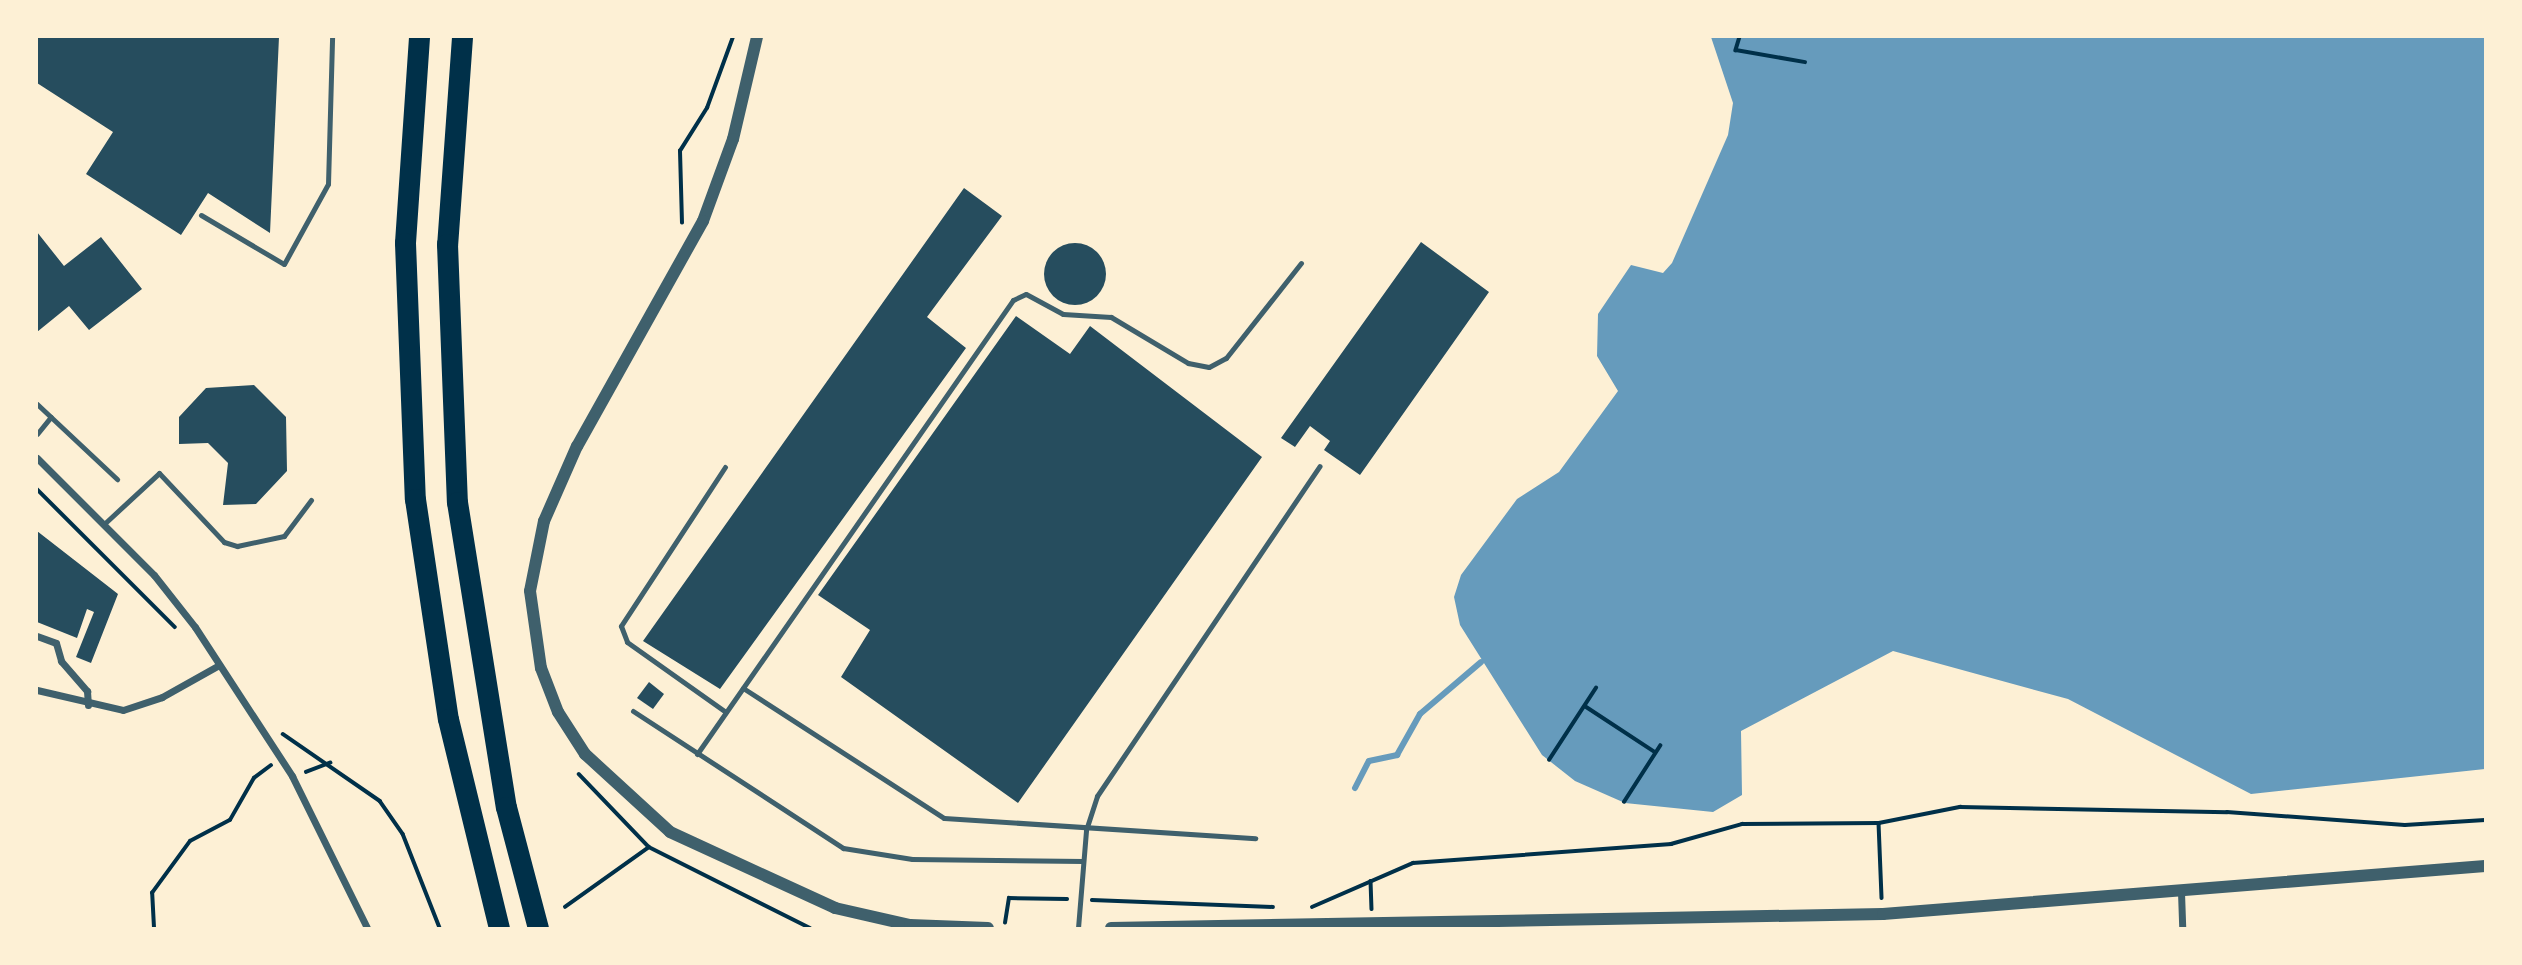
<!DOCTYPE html>
<html>
<head>
<meta charset="utf-8">
<style>
  body { margin:0 }
  #map { position:relative; width:2522px; height:965px; overflow:hidden; background:#fdf0d5; font-family:"Sofia Sans Condensed",sans-serif }
  div>[style] { position:absolute }
  [style*='--x'] { left:calc(var(--x)*1px); top:calc(var(--y)*1px); width:calc(var(--w)*1px); rotate:calc(var(--a)*1deg) }
  .water>* { inset:0; background:#669bbc }
  .stream>* { height:6px; margin:-3px; padding:0 3px; transform-origin:3px; border-radius:3px; background:#669bbc }
  .building>* { inset:0; background:#264d5e }
  .round { border-radius:50% }
  .path>* { height:3.5px; margin:-1.75px; padding:0 1.75px; transform-origin:1.75px; border-radius:1.75px; background:#003049 }
  .service>* { height:5px; margin:-2.5px; padding:0 2.5px; transform-origin:2.5px; border-radius:2.5px; background:#3f606c }
  .minor>* { height:7px; margin:-3.5px; padding:0 3.5px; transform-origin:3.5px; border-radius:3.5px; background:#3f606c }
  .tertiary>* { height:12px; margin:-6px; padding:0 6px; transform-origin:6px; border-radius:6px; background:#3f606c }
  .motorway>* { height:21px; margin:-10.5px; padding:0 10.5px; transform-origin:10.5px; border-radius:10.5px; background:#003049 }
  span { translate:-50% -50%; white-space:nowrap; text-align:center; line-height:1.15; -webkit-text-stroke:7px #fdf0d5; paint-order:stroke }
  .frame { position:absolute; inset:0; border:38px solid #fdf0d5; pointer-events:none }
</style>
</head>
<body>
<div id="map">
  <div class="water">
    <div style="clip-path:polygon(1711px 37px,2485px 37px,2485px 769px,2251px 794px,2068px 699px,1893px 651px,1741px 731px,1742px 795px,1713px 812px,1625px 803px,1575px 781px,1542px 755px,1460px 625px,1454px 597px,1461px 575px,1517px 499px,1559px 472px,1618px 391px,1597px 356px,1598px 314px,1631px 265px,1663px 273px,1672px 263px,1728px 135px,1733px 103px)"></div>
  </div>
  <div class="stream">
    <div style="--x:1355;--y:788;--w:30;--a:-63"></div>
    <div style="--x:1369;--y:761;--w:29;--a:-12"></div>
    <div style="--x:1397;--y:755;--w:47;--a:-60.7"></div>
    <div style="--x:1420;--y:714;--w:80;--a:-40.4"></div>
  </div>
  <div class="building">
    <div style="clip-path:polygon(37px 37px,279px 37px,270px 233px,208px 193px,181px 235px,86px 174px,113px 132px,37px 83px)"></div>
    <div style="clip-path:polygon(964px 188px,1002px 216px,927px 317px,966px 348px,720px 689px,643px 641px)"></div>
    <div style="clip-path:polygon(37px 232px,64px 266px,101px 237px,142px 289px,89px 330px,69px 306px,37px 332px)"></div>
    <div style="clip-path:polygon(1421px 242px,1489px 292px,1360px 475px,1324px 450px,1330px 441px,1310px 426px,1295px 447px,1281px 438px)"></div>
    <div class="round" style="left:1044px;top:243px;width:62px;height:62px"></div>
    <div style="clip-path:polygon(1016px 316px,1070px 354px,1090px 326px,1262px 457px,1018px 803px,841px 677px,870px 630px,818px 595px)"></div>
    <div style="clip-path:polygon(254px 385px,286px 417px,287px 471px,256px 504px,223px 505px,228px 463px,208px 443px,179px 444px,179px 417px,206px 388px)"></div>
    <div style="clip-path:polygon(37px 531px,118px 594px,91px 663px,76px 657px,94px 612px,87px 609px,77px 638px,37px 622px)"></div>
    <div style="clip-path:polygon(649px 682px,664px 694px,653px 709px,637px 698px)"></div>
  </div>
  <div class="path">
    <div style="--x:1740;--y:37;--w:14;--a:107"></div>
    <div style="--x:1736;--y:50;--w:70;--a:9.9"></div>
    <div style="--x:682;--y:223;--w:72;--a:-91.6"></div>
    <div style="--x:680;--y:151;--w:51;--a:-57.9"></div>
    <div style="--x:707;--y:108;--w:76;--a:-69.9"></div>
    <div style="--x:37;--y:489;--w:195;--a:45"></div>
    <div style="--x:1585;--y:706;--w:84;--a:33.3"></div>
    <div style="--x:283;--y:734;--w:118;--a:34.6"></div>
    <div style="--x:380;--y:801;--w:40;--a:55.1"></div>
    <div style="--x:403;--y:834;--w:101;--a:68.5"></div>
    <div style="--x:1549;--y:760;--w:86;--a:-56.9"></div>
    <div style="--x:306;--y:772;--w:26;--a:-21"></div>
    <div style="--x:579;--y:774;--w:101;--a:46.2"></div>
    <div style="--x:649;--y:847;--w:180;--a:26.7"></div>
    <div style="--x:1624;--y:802;--w:67;--a:-57.3"></div>
    <div style="--x:1879;--y:823;--w:75;--a:87.7"></div>
    <div style="--x:1371;--y:881;--w:28;--a:88"></div>
    <div style="--x:1092;--y:900;--w:181;--a:2.2"></div>
    <div style="--x:565;--y:907;--w:103;--a:-35.5"></div>
    <div style="--x:1312;--y:907;--w:110;--a:-23.5"></div>
    <div style="--x:1413;--y:863;--w:259;--a:-4.2"></div>
    <div style="--x:1671;--y:844;--w:74;--a:-15.7"></div>
    <div style="--x:1742;--y:824;--w:137;--a:-0.4"></div>
    <div style="--x:1879;--y:823;--w:83;--a:-11.2"></div>
    <div style="--x:1960;--y:807;--w:267;--a:1.1"></div>
    <div style="--x:2227;--y:812;--w:178;--a:4.2"></div>
    <div style="--x:2405;--y:825;--w:80;--a:-3.6"></div>
    <div style="--x:1005;--y:923;--w:25;--a:-81"></div>
    <div style="--x:1009;--y:898;--w:58;--a:1"></div>
    <div style="--x:154;--y:928;--w:35;--a:-93"></div>
    <div style="--x:152;--y:893;--w:64;--a:-53.8"></div>
    <div style="--x:190;--y:841;--w:45;--a:-27.7"></div>
    <div style="--x:230;--y:820;--w:48;--a:-60.3"></div>
    <div style="--x:254;--y:778;--w:21;--a:-37"></div>
  </div>
  <div class="service">
    <div style="--x:201;--y:215;--w:96;--a:30.6"></div>
    <div style="--x:284;--y:264;--w:91;--a:-61.2"></div>
    <div style="--x:328;--y:184;--w:147;--a:-88.4"></div>
    <div style="--x:37;--y:404;--w:110;--a:43.2"></div>
    <div style="--x:37;--y:434;--w:22;--a:-51"></div>
    <div style="--x:725;--y:467;--w:190;--a:123.2"></div>
    <div style="--x:621;--y:626;--w:17;--a:69"></div>
    <div style="--x:627;--y:642;--w:121;--a:35.3"></div>
    <div style="--x:104;--y:524;--w:75;--a:-42.8"></div>
    <div style="--x:159;--y:473;--w:95;--a:46.7"></div>
    <div style="--x:224;--y:542;--w:14;--a:17"></div>
    <div style="--x:237;--y:546;--w:48;--a:-12"></div>
    <div style="--x:284;--y:536;--w:45;--a:-53.1"></div>
    <div style="--x:743;--y:688;--w:239;--a:32.9"></div>
    <div style="--x:944;--y:818;--w:312;--a:3.7"></div>
    <div style="--x:633;--y:711;--w:251;--a:33.1"></div>
    <div style="--x:843;--y:848;--w:70;--a:9.1"></div>
    <div style="--x:912;--y:859;--w:171;--a:0.7"></div>
    <div style="--x:697;--y:754;--w:553;--a:-55.16"></div>
    <div style="--x:1013;--y:300;--w:14;--a:-25"></div>
    <div style="--x:1026;--y:294;--w:42;--a:28.4"></div>
    <div style="--x:1063;--y:314;--w:48;--a:3.6"></div>
    <div style="--x:1111;--y:317;--w:90;--a:30.9"></div>
    <div style="--x:1188;--y:363;--w:21;--a:11"></div>
    <div style="--x:1209;--y:367;--w:19;--a:-28"></div>
    <div style="--x:1226;--y:358;--w:121;--a:-51.7"></div>
    <div style="--x:1078;--y:928;--w:98;--a:-85.3"></div>
    <div style="--x:1086;--y:830;--w:36;--a:-72"></div>
    <div style="--x:1097;--y:796;--w:398;--a:-56"></div>
  </div>
  <div class="minor">
    <div style="--x:37;--y:458;--w:165;--a:45"></div>
    <div style="--x:154;--y:575;--w:66;--a:51.7"></div>
    <div style="--x:195;--y:627;--w:178;--a:56.9"></div>
    <div style="--x:292;--y:776;--w:169;--a:63.7"></div>
    <div style="--x:37;--y:636;--w:20;--a:20"></div>
    <div style="--x:56;--y:643;--w:19;--a:74"></div>
    <div style="--x:61;--y:661;--w:40;--a:49"></div>
    <div style="--x:87;--y:691;--w:14;--a:86"></div>
    <div style="--x:37;--y:690;--w:88;--a:13.1"></div>
    <div style="--x:123;--y:710;--w:41;--a:-18.4"></div>
    <div style="--x:162;--y:697;--w:65;--a:-29.3"></div>
    <div style="--x:2181;--y:892;--w:36;--a:88"></div>
  </div>
  <div class="tertiary">
    <div style="--x:757;--y:37;--w:105;--a:103.2"></div>
    <div style="--x:733;--y:139;--w:87;--a:110.1"></div>
    <div style="--x:703;--y:221;--w:258;--a:119.2"></div>
    <div style="--x:577;--y:446;--w:82;--a:113.7"></div>
    <div style="--x:544;--y:521;--w:71;--a:101.3"></div>
    <div style="--x:530;--y:591;--w:78;--a:81.9"></div>
    <div style="--x:541;--y:668;--w:47;--a:68.9"></div>
    <div style="--x:558;--y:712;--w:50;--a:57.3"></div>
    <div style="--x:585;--y:754;--w:115;--a:42.5"></div>
    <div style="--x:670;--y:832;--w:182;--a:24.7"></div>
    <div style="--x:835;--y:908;--w:77;--a:12.8"></div>
    <div style="--x:910;--y:925;--w:78;--a:2.2"></div>
    <div style="--x:1111;--y:928;--w:772;--a:-1.04"></div>
    <div style="--x:1883;--y:914;--w:604;--a:-4.56"></div>
  </div>
  <div class="motorway">
    <div style="--x:419;--y:37;--w:206;--a:93.9"></div>
    <div style="--x:405;--y:243;--w:256;--a:87.8"></div>
    <div style="--x:415;--y:499;--w:222;--a:81.5"></div>
    <div style="--x:448;--y:719;--w:215;--a:76.3"></div>
    <div style="--x:462;--y:37;--w:208;--a:94.1"></div>
    <div style="--x:447;--y:244;--w:258;--a:87.8"></div>
    <div style="--x:457;--y:502;--w:309;--a:80.9"></div>
    <div style="--x:506;--y:807;--w:125;--a:75.2"></div>
  </div>
  <div class="frame"></div>
</div>
</body>
</html>
